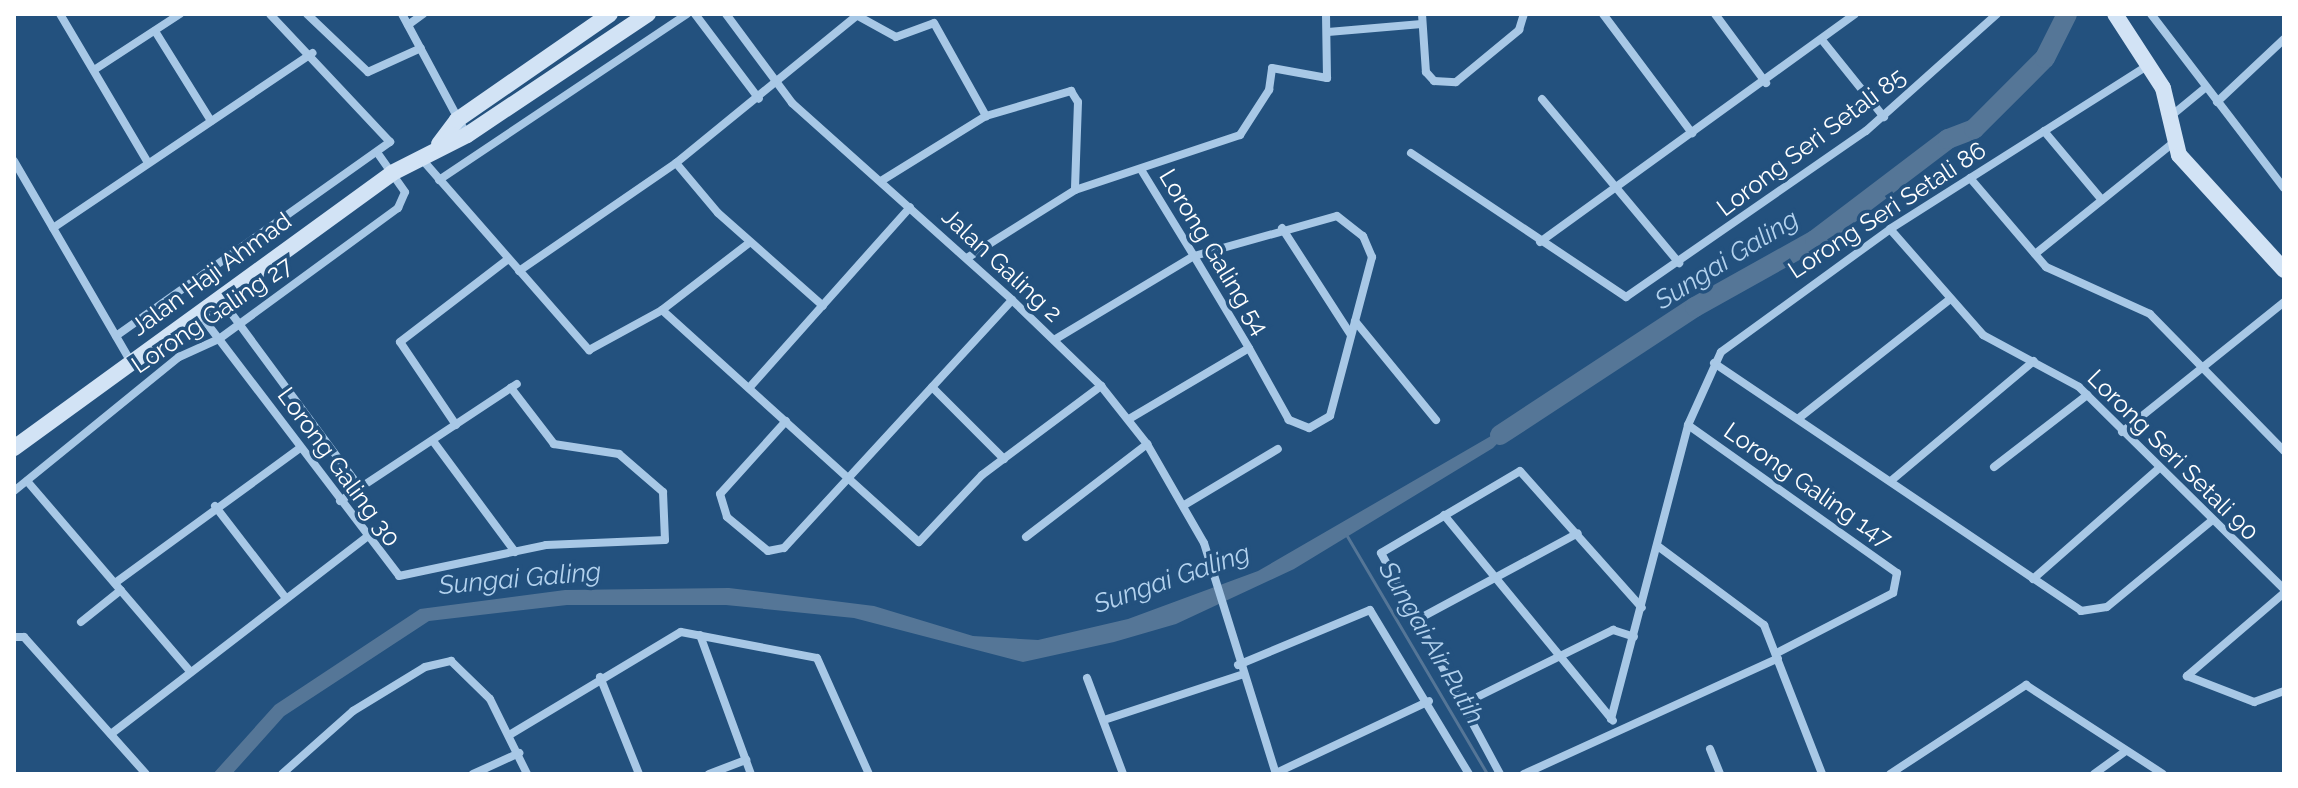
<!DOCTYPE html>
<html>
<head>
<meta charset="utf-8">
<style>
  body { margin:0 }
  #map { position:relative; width:2298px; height:788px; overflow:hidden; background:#23517e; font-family:Raleway,sans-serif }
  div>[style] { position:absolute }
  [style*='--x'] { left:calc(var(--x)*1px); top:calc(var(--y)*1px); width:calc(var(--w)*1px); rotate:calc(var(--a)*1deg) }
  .water>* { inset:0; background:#557697 }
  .stream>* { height:3px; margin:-1.5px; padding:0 1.5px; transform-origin:1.5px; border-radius:1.5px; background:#557697 }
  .river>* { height:20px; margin:-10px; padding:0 10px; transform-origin:10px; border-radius:10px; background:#557697 }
  .street>* { height:8px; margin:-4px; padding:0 4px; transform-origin:4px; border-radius:4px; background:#a8c8e6 }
  .secondary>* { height:16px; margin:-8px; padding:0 8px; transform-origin:8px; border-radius:8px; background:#d2e3f5 }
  span { translate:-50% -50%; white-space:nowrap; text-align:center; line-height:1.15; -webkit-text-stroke:7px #23517e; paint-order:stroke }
  .street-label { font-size:24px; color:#fff }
  .water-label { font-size:26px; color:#b3d2ee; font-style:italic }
  .frame { position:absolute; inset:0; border:16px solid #fff; pointer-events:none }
</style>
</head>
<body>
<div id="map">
  <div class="water">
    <div style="clip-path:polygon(1522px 418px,1493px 448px,1294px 569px,1176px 624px,1114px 642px,1023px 662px,854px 618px,726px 605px,567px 605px,429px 621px,284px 716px,232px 774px,213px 774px,275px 705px,420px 609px,565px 590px,729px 588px,874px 606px,973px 636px,1038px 640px,1128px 619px,1258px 571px)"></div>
  </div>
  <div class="stream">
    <div style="--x:1347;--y:536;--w:276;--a:59.5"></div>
  </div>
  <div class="river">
    <div style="--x:1500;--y:435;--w:233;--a:-33.3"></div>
    <div style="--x:1695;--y:307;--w:137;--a:-29.2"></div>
    <div style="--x:1815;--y:240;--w:167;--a:-37.2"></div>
    <div style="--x:1948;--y:139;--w:28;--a:-21"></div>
    <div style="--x:1974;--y:129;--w:100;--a:-45"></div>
    <div style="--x:2045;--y:58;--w:49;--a:-63.4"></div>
  </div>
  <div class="street">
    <div style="--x:60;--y:14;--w:173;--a:59.4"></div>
    <div style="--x:307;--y:14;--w:84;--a:43.6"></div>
    <div style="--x:368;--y:72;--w:58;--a:-24.4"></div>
    <div style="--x:402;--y:14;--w:137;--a:61.8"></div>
    <div style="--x:695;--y:14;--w:106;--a:53"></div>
    <div style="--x:726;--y:14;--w:111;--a:53.4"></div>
    <div style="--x:792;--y:103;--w:295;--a:41.8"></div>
    <div style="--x:1012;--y:300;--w:124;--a:44"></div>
    <div style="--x:1101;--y:386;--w:74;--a:51.6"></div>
    <div style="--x:1147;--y:444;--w:114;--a:60.1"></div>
    <div style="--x:1204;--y:543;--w:242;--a:72.7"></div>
    <div style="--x:1422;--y:14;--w:58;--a:86.1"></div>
    <div style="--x:1426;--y:72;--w:12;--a:48"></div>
    <div style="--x:1434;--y:81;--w:22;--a:3"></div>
    <div style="--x:1456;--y:82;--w:82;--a:-39.5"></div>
    <div style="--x:1519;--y:30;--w:17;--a:-73"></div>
    <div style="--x:1603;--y:14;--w:149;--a:53.2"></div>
    <div style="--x:1715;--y:14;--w:86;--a:53.5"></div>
    <div style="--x:2151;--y:14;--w:219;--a:52.6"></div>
    <div style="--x:858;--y:16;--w:43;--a:28.9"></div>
    <div style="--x:896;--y:37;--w:40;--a:-20.2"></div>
    <div style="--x:934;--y:23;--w:107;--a:60.8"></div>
    <div style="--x:408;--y:25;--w:19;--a:-36"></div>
    <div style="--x:155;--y:31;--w:106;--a:58.1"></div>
    <div style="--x:1328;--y:32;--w:94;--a:-4.9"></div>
    <div style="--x:1822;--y:40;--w:99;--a:51.2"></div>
    <div style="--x:94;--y:70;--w:103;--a:-33.1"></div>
    <div style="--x:1542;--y:99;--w:214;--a:50.1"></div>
    <div style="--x:2217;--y:102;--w:92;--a:-43.2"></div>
    <div style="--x:2171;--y:116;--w:44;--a:-39.5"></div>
    <div style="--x:2044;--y:131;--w:90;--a:50"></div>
    <div style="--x:1411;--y:153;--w:259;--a:33.8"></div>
    <div style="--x:1626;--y:297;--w:292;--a:-34.7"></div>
    <div style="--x:1866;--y:131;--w:176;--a:-41.8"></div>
    <div style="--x:420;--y:157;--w:257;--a:48.8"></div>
    <div style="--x:589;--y:350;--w:83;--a:-28.7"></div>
    <div style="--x:662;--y:310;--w:110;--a:-37.6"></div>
    <div style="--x:14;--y:161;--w:233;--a:59.8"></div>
    <div style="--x:676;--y:163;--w:65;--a:50"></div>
    <div style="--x:718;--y:213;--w:140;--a:41.5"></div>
    <div style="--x:1970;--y:178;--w:117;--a:49.5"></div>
    <div style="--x:2046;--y:267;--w:114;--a:24.3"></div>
    <div style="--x:2150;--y:314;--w:192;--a:45.6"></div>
    <div style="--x:439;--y:180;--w:298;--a:-33.8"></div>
    <div style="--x:881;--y:181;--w:123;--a:-31.8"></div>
    <div style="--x:986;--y:116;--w:89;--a:-16.4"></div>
    <div style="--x:1071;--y:91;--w:13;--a:58"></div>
    <div style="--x:1078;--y:102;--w:88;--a:92"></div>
    <div style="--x:53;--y:228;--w:313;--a:-34"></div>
    <div style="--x:1282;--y:228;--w:127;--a:57.2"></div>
    <div style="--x:1890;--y:229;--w:141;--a:48.7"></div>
    <div style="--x:1983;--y:335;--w:109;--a:28.4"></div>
    <div style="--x:2079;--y:387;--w:288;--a:44.6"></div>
    <div style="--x:1540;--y:242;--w:389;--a:-35.9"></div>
    <div style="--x:2035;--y:254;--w:176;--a:-38.8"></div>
    <div style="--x:967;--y:258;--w:128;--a:-32.2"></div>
    <div style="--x:1075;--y:190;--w:174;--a:-18.4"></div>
    <div style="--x:1240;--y:135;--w:54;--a:-57.2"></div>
    <div style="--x:1269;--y:90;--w:22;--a:-82"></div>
    <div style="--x:1272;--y:68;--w:56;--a:10.3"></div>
    <div style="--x:1327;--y:78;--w:64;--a:-90.9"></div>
    <div style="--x:519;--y:271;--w:191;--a:-34.5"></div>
    <div style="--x:676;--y:163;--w:236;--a:-39.2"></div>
    <div style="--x:220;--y:298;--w:236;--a:53.6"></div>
    <div style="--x:662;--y:310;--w:346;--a:42.1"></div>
    <div style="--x:919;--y:542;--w:92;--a:-46.8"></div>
    <div style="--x:982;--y:475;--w:149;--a:-36.8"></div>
    <div style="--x:199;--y:313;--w:330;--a:52.7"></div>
    <div style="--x:399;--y:576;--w:150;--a:-11.9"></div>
    <div style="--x:546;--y:545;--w:119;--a:-2.4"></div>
    <div style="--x:665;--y:540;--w:48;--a:-92.4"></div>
    <div style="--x:663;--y:492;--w:58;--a:-139.2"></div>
    <div style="--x:619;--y:454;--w:66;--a:-171.3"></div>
    <div style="--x:554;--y:444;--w:71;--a:-127.5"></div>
    <div style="--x:1355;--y:321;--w:128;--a:50.7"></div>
    <div style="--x:116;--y:336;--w:336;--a:-35.3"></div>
    <div style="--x:390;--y:142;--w:175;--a:-133.2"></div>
    <div style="--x:1054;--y:340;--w:163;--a:-31"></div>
    <div style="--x:1194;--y:256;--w:148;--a:-15.6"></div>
    <div style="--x:1337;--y:216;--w:33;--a:38"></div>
    <div style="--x:1363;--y:236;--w:23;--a:67"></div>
    <div style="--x:1372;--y:257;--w:164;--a:104.8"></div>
    <div style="--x:1330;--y:416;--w:24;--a:150"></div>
    <div style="--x:1309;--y:428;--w:22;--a:-158"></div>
    <div style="--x:1289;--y:420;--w:82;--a:-119.1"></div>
    <div style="--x:1249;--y:348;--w:107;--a:-120.9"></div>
    <div style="--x:1194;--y:256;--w:100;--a:-121.5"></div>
    <div style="--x:1714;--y:363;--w:443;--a:34"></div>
    <div style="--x:2081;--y:611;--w:26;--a:-9"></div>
    <div style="--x:2107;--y:607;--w:134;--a:-39.5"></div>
    <div style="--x:932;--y:387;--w:102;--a:45"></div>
    <div style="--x:749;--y:388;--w:242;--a:-48.3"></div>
    <div style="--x:1799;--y:418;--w:192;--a:-38.2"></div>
    <div style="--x:1129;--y:419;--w:139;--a:-30.6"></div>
    <div style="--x:786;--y:421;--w:98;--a:132.1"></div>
    <div style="--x:720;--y:494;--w:24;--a:73"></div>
    <div style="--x:727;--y:517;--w:53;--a:39.7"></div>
    <div style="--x:768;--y:551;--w:16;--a:-11"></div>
    <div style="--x:784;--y:548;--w:337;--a:-47.4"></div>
    <div style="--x:456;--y:425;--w:100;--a:-124"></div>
    <div style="--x:400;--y:342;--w:136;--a:-37.5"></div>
    <div style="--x:1688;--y:425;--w:256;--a:35.3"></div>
    <div style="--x:1897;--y:573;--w:20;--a:101"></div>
    <div style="--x:1893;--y:593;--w:131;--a:152.7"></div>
    <div style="--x:2122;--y:432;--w:208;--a:-38.7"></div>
    <div style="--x:433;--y:441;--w:138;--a:53.5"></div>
    <div style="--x:1994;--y:467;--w:118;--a:-37.7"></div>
    <div style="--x:1892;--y:480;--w:185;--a:-40"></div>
    <div style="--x:27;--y:481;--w:249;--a:49.4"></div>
    <div style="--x:14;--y:491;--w:213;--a:-39.1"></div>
    <div style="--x:179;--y:357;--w:44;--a:-24.2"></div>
    <div style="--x:219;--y:339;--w:222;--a:-36.2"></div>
    <div style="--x:398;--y:208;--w:17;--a:-66"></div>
    <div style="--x:405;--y:192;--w:45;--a:-125.1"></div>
    <div style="--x:340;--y:501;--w:212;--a:-33.5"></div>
    <div style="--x:1186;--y:504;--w:107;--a:-30.9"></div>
    <div style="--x:215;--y:506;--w:115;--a:52.4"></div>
    <div style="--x:1444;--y:515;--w:266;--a:50.6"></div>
    <div style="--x:1026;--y:537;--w:153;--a:-37.5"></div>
    <div style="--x:1659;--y:547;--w:131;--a:36.6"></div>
    <div style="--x:1764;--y:625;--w:160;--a:68.7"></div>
    <div style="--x:2033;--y:579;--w:165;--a:-41.3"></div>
    <div style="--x:115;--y:583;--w:229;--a:-36.1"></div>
    <div style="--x:2284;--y:593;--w:128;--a:139.4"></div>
    <div style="--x:2187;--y:676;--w:72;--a:21.2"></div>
    <div style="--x:2254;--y:702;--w:32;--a:-20"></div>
    <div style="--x:81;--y:622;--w:51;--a:-38.7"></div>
    <div style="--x:1413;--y:622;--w:187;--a:-28.3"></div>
    <div style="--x:700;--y:635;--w:148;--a:69.9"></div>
    <div style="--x:14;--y:637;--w:10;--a:0"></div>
    <div style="--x:24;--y:637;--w:183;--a:48.3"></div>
    <div style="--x:1238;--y:665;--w:143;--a:-22.6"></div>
    <div style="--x:1370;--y:610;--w:192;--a:58.9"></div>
    <div style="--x:600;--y:677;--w:105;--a:68.1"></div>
    <div style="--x:1087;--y:678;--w:103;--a:69.4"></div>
    <div style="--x:1459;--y:706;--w:172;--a:-26.3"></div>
    <div style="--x:1613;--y:630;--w:22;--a:18"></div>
    <div style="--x:1611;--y:719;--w:304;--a:-75.3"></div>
    <div style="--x:1688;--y:425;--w:80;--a:-65.7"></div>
    <div style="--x:1721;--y:352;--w:209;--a:-36"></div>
    <div style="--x:1890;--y:229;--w:306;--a:-32.4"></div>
    <div style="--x:1104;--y:720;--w:144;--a:-18.2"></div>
    <div style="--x:111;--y:734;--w:323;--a:-37.6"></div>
    <div style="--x:511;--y:734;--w:198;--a:-31"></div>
    <div style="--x:681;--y:632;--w:138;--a:10.8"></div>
    <div style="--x:817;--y:658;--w:127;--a:65.9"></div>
    <div style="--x:1710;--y:749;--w:27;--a:68"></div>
    <div style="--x:1276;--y:773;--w:169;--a:-25.2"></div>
    <div style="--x:282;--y:774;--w:95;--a:-41.6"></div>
    <div style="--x:353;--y:711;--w:84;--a:-31.4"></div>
    <div style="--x:425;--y:667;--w:27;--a:-13"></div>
    <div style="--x:451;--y:661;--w:54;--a:44.3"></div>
    <div style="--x:490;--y:699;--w:84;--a:63.7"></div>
    <div style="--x:473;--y:774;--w:51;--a:-24.5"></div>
    <div style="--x:709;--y:774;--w:40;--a:-21"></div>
    <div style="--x:1500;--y:774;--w:251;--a:-118.3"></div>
    <div style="--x:1381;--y:553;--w:161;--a:-30.5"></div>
    <div style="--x:1520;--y:471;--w:183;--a:48.3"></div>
    <div style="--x:1524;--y:774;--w:279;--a:-24.5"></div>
    <div style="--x:1890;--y:774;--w:163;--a:-33.2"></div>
    <div style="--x:2026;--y:685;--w:163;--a:33"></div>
    <div style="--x:2094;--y:774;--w:37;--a:-36"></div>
  </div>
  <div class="secondary">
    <div style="--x:2115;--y:14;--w:88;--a:57"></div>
    <div style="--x:2163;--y:88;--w:69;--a:76.6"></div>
    <div style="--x:2179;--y:155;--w:156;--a:47.6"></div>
    <div style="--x:439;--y:144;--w:30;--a:-53"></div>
    <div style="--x:457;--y:120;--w:186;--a:-34.7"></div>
    <div style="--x:14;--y:448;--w:467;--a:-36"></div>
    <div style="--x:392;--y:173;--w:84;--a:-26.9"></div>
    <div style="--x:467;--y:135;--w:218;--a:-33.8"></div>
  </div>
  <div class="street-label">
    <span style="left:1811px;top:142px;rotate:-37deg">Lorong Seri Setali 85</span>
    <span style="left:1887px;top:210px;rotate:-33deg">Lorong Seri Setali 86</span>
    <span style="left:1214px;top:252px;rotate:59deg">Lorong Galing 54</span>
    <span style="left:1002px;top:265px;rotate:43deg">Jalan Galing 2</span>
    <span style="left:211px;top:274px;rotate:-36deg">Jalan Haji Ahmad</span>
    <span style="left:212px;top:315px;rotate:-34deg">Lorong Galing 27</span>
    <span style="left:2173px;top:455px;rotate:45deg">Lorong Seri Setali 90</span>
    <span style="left:339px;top:467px;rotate:54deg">Lorong Galing 30</span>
    <span style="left:1808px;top:485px;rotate:35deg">Lorong Galing 147</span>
  </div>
  <div class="water-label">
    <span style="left:1727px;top:260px;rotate:-32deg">Sungai Galing</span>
    <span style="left:520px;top:579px;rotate:-5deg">Sungai Galing</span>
    <span style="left:1172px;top:579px;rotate:-19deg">Sungai Galing</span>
    <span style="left:1431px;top:643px;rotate:60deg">Sungai Air Putih</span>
  </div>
  <div class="frame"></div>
</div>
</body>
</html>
